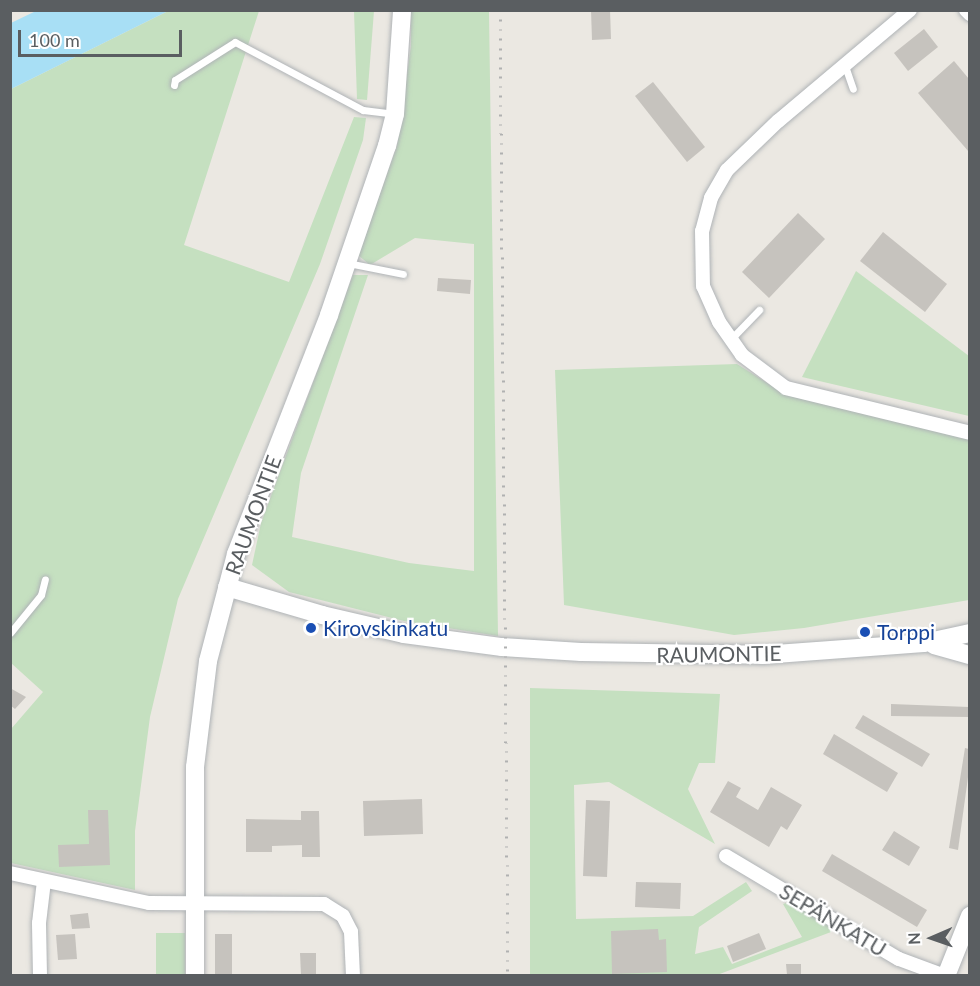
<!DOCTYPE html>
<html>
<head>
<meta charset="utf-8">
<style>
  body { margin:0 }
  #map { position:relative; width:980px; height:986px; overflow:hidden; background:#ebe8e2; font-family:Lato,sans-serif }
  div>[style] { position:absolute }
  [style*='--x'] { left:calc(var(--x)*1px); top:calc(var(--y)*1px); width:calc(var(--w)*1px); rotate:calc(var(--a)*1deg) }
  .green>* { inset:0; background:#c5e0c0 }
  .water>* { inset:0; background:#a8dff5 }
  .building>* { inset:0; background:#c6c3be }
  .roads { filter:drop-shadow(0 0 2px #afb3b6) drop-shadow(0 0 2px #afb3b6) }
  .lane>* { height:7px; margin:-3.5px; padding:0 3.5px; transform-origin:3.5px; border-radius:3.5px; background:#fff }
  .street>* { height:14px; margin:-7px; padding:0 7px; transform-origin:7px; border-radius:7px; background:#fff }
  .secondary>* { height:18px; margin:-9px; padding:0 9px; transform-origin:9px; border-radius:9px; background:#fff }
  .rail>* { height:3px; margin-top:-1.5px; transform-origin:0; background:repeating-linear-gradient(90deg,#b0b1b1 0 1.5px,transparent 0 9.5px) }
  .dots>* { width:16px; height:16px; translate:-50% -50%; box-sizing:border-box; border:3px solid #fff; border-radius:50% }
  span { translate:-50% -50%; white-space:nowrap; text-align:center; line-height:1.15; -webkit-text-stroke:4.5px #fff; paint-order:stroke }
  .street-label { font-size:21px; color:#5a5e61 }
  .transit-label { font-size:21px; color:#164399 }
  .left { translate:0 -50%; text-align:left }
  .frame { position:absolute; inset:0; border:12px solid #5a5e61; pointer-events:none }
  .north { position:absolute; left:902px; top:908px; width:60px; height:60px; -webkit-text-stroke:4px #fff; paint-order:stroke; rotate:268deg; font-size:16px; font-weight:700; line-height:24px; text-align:center; color:#5a5e61 }
  .north::after { content:''; display:block; margin:auto; width:21px; height:27px; background:#5a5e61; clip-path:polygon(50% 0,100% 100%,50% 72%,0 100%) }
  .scale { position:absolute; left:18px; top:30px; width:164px; height:27px; box-sizing:border-box; border:3px solid #5a5e61; border-top:0; padding-left:8px; font-size:18px; line-height:21px; white-space:nowrap; color:#5a5e61; -webkit-text-stroke:4px #fff; paint-order:stroke }
</style>
</head>
<body>
<div id="map">
  <div class="green">
    <div style="clip-path:polygon(168px 11px,259px 11px,184px 245px,289px 282px,354px 117px,366px 118px,363px 140px,320px 264px,178px 599px,150px 717px,135px 831px,135px 890px,11px 863px,11px 729px,43px 692px,11px 663px,11px 89px)"></div>
    <div style="clip-path:polygon(354px 11px,374px 11px,367px 100px,357px 99px)"></div>
    <div style="clip-path:polygon(411px 11px,489px 11px,498px 636px,404px 621px,289px 592px,252px 565px,261px 523px,353px 275px,368px 275px,301px 473px,292px 537px,409px 563px,474px 571px,474px 244px,415px 238px,370px 265px,358px 255px,397px 146px,411px 46px)"></div>
    <div style="clip-path:polygon(856px 271px,969px 356px,969px 416px,802px 377px)"></div>
    <div style="clip-path:polygon(737px 364px,777px 389px,969px 436px,969px 600px,804px 628px,734px 635px,564px 605px,555px 370px)"></div>
    <div style="clip-path:polygon(530px 688px,720px 694px,715px 763px,699px 763px,688px 789px,715px 844px,609px 782px,574px 785px,576px 919px,693px 916px,746px 882px,752px 891px,699px 927px,695px 954px,723px 947px,732px 964px,802px 937px,783px 904px,789px 902px,830px 927px,831px 932px,717px 975px,530px 975px)"></div>
    <div style="clip-path:polygon(156px 933px,185px 933px,185px 975px,156px 975px)"></div>
  </div>
  <div class="water">
    <div style="clip-path:polygon(38px 10px,168px 10px,168px 11px,11px 89px,11px 23px)"></div>
  </div>
  <div class="building">
    <div style="clip-path:polygon(591px 10px,610px 10px,611px 39px,592px 40px)"></div>
    <div style="clip-path:polygon(924px 29px,938px 47px,908px 71px,894px 53px)"></div>
    <div style="clip-path:polygon(954px 61px,969px 79px,969px 152px,918px 93px)"></div>
    <div style="clip-path:polygon(653px 82px,705px 147px,687px 162px,635px 96px)"></div>
    <div style="clip-path:polygon(798px 213px,825px 239px,769px 298px,742px 272px)"></div>
    <div style="clip-path:polygon(883px 232px,947px 284px,925px 312px,860px 261px)"></div>
    <div style="clip-path:polygon(438px 278px,471px 280px,470px 294px,437px 291px)"></div>
    <div style="clip-path:polygon(10px 688px,26px 697px,15px 709px,10px 705px)"></div>
    <div style="clip-path:polygon(891px 704px,969px 707px,969px 717px,891px 716px)"></div>
    <div style="clip-path:polygon(863px 715px,930px 754px,922px 767px,855px 728px)"></div>
    <div style="clip-path:polygon(834px 734px,898px 773px,887px 792px,823px 754px)"></div>
    <div style="clip-path:polygon(965px 748px,969px 749px,969px 770px,958px 850px,949px 848px)"></div>
    <div style="clip-path:polygon(728px 781px,741px 788px,736px 797px,758px 810px,771px 787px,802px 805px,787px 830px,781px 826px,769px 847px,710px 812px)"></div>
    <div style="clip-path:polygon(422px 799px,423px 834px,364px 836px,363px 801px)"></div>
    <div style="clip-path:polygon(586px 800px,610px 801px,607px 877px,583px 876px)"></div>
    <div style="clip-path:polygon(88px 810px,108px 810px,110px 865px,59px 867px,58px 845px,89px 844px)"></div>
    <div style="clip-path:polygon(301px 811px,319px 811px,320px 857px,302px 857px,302px 845px,272px 846px,272px 852px,246px 852px,246px 819px,301px 820px)"></div>
    <div style="clip-path:polygon(894px 831px,920px 847px,909px 866px,882px 850px)"></div>
    <div style="clip-path:polygon(832px 854px,927px 910px,917px 927px,822px 871px)"></div>
    <div style="clip-path:polygon(636px 882px,681px 883px,680px 909px,635px 907px)"></div>
    <div style="clip-path:polygon(88px 913px,90px 928px,72px 929px,70px 915px)"></div>
    <div style="clip-path:polygon(658px 929px,659px 940px,666px 939px,667px 972px,612px 974px,611px 931px)"></div>
    <div style="clip-path:polygon(759px 933px,766px 949px,733px 962px,727px 946px)"></div>
    <div style="clip-path:polygon(75px 934px,77px 959px,58px 960px,56px 935px)"></div>
    <div style="clip-path:polygon(215px 934px,232px 934px,232px 975px,215px 975px)"></div>
    <div style="clip-path:polygon(300px 953px,316px 953px,316px 975px,301px 975px)"></div>
    <div style="clip-path:polygon(786px 964px,801px 964px,801px 975px,787px 975px)"></div>
  </div>
  <div class="roads">
    <div class="lane">
      <div style="--x:845;--y:66;--w:24;--a:71"></div>
      <div style="--x:174;--y:85;--w:5;--a:-79"></div>
      <div style="--x:175;--y:80;--w:71;--a:-32.3"></div>
      <div style="--x:235;--y:42;--w:145;--a:28"></div>
      <div style="--x:363;--y:110;--w:32;--a:7"></div>
      <div style="--x:348;--y:263;--w:56;--a:11.3"></div>
      <div style="--x:730;--y:340;--w:42;--a:-46"></div>
      <div style="--x:10;--y:633;--w:49;--a:-50.8"></div>
      <div style="--x:41;--y:595;--w:16;--a:-76"></div>
    </div>
    <div class="street">
      <div style="--x:910;--y:10;--w:172;--a:139.9"></div>
      <div style="--x:778;--y:121;--w:71;--a:136.1"></div>
      <div style="--x:727;--y:170;--w:32;--a:120"></div>
      <div style="--x:711;--y:198;--w:34;--a:105"></div>
      <div style="--x:702;--y:231;--w:55;--a:89"></div>
      <div style="--x:703;--y:286;--w:39;--a:66"></div>
      <div style="--x:719;--y:322;--w:40;--a:55.1"></div>
      <div style="--x:742;--y:355;--w:55;--a:36.9"></div>
      <div style="--x:786;--y:388;--w:189;--a:13.7"></div>
      <div style="--x:966;--y:10;--w:6;--a:45"></div>
      <div style="--x:726;--y:856;--w:201;--a:30.8"></div>
      <div style="--x:899;--y:959;--w:49;--a:20.3"></div>
      <div style="--x:10;--y:873;--w:142;--a:12.2"></div>
      <div style="--x:149;--y:903;--w:175;--a:0.3"></div>
      <div style="--x:324;--y:904;--w:22;--a:32"></div>
      <div style="--x:343;--y:916;--w:18;--a:63"></div>
      <div style="--x:351;--y:932;--w:44;--a:87.4"></div>
      <div style="--x:40;--y:976;--w:53;--a:-91.1"></div>
      <div style="--x:39;--y:923;--w:42;--a:-83.2"></div>
    </div>
    <div class="secondary">
      <div style="--x:227;--y:587;--w:99;--a:16.4"></div>
      <div style="--x:322;--y:615;--w:84;--a:13"></div>
      <div style="--x:404;--y:634;--w:99;--a:7.6"></div>
      <div style="--x:502;--y:647;--w:79;--a:3.6"></div>
      <div style="--x:581;--y:652;--w:181;--a:0.9"></div>
      <div style="--x:762;--y:655;--w:162;--a:-4.2"></div>
      <div style="--x:924;--y:643;--w:47;--a:-12.3"></div>
      <div style="--x:934;--y:645;--w:37;--a:16"></div>
      <div style="--x:195;--y:976;--w:209;--a:-90"></div>
      <div style="--x:195;--y:767;--w:107;--a:-83"></div>
      <div style="--x:208;--y:661;--w:111;--a:-75.3"></div>
      <div style="--x:236;--y:554;--w:256;--a:-68.7"></div>
      <div style="--x:329;--y:315;--w:179;--a:-71.1"></div>
      <div style="--x:387;--y:146;--w:33;--a:-76"></div>
      <div style="--x:395;--y:114;--w:104;--a:-86.1"></div>
      <div style="--x:946;--y:976;--w:65;--a:-68.2"></div>
    </div>
  </div>
  <div class="rail">
    <div style="--x:500;--y:10;--w:966;--a:89.53"></div>
  </div>
  <div class="dots">
    <div style="left:311px;top:628px;background:#1a4fb4"></div>
    <div style="left:865px;top:632px;background:#1a4fb4"></div>
  </div>
  <div class="street-label">
    <span style="left:253px;top:515px;rotate:-70deg">RAUMONTIE</span>
    <span style="left:719px;top:654px;rotate:-1deg">RAUMONTIE</span>
    <span style="left:833px;top:920px;rotate:31deg">SEPÄNKATU</span>
  </div>
  <div class="transit-label">
    <span class="left" style="left:323px;top:628px">Kirovskinkatu</span>
    <span class="left" style="left:877px;top:632px">Torppi</span>
  </div>
  <div class="frame"></div>
  <div class="north">N</div>
  <div class="scale">100 m</div>
</div>
</body>
</html>
